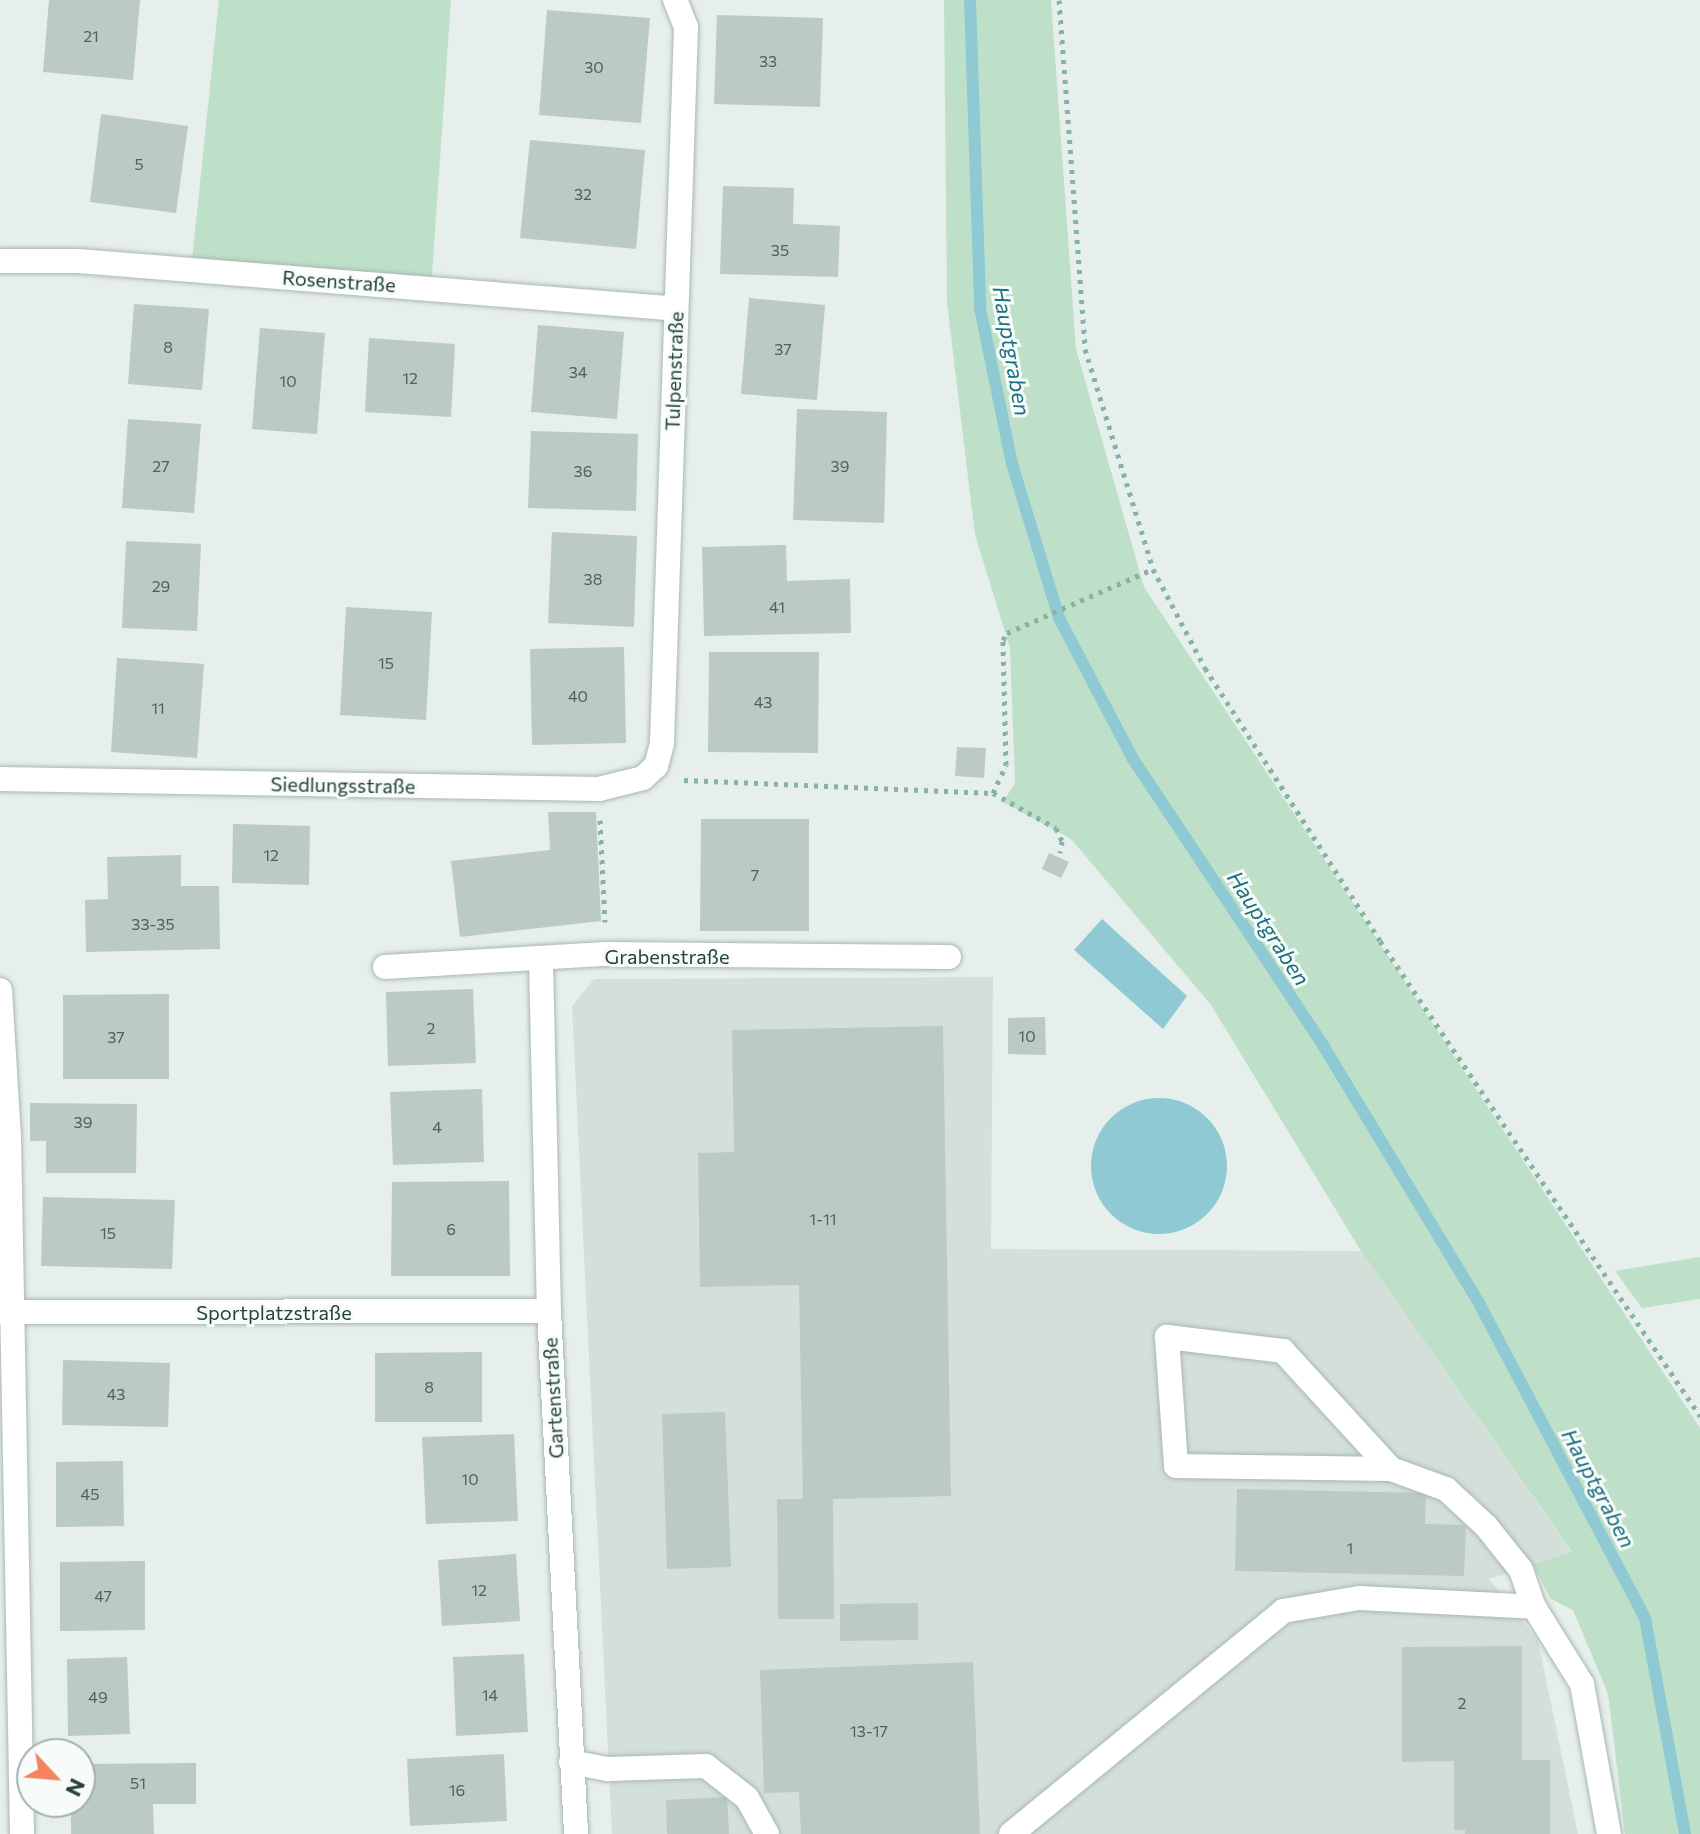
<!DOCTYPE html>
<html>
<head>
<meta charset="utf-8">
<style>
  body { margin:0 }
  #map { position:relative; width:1700px; height:1834px; overflow:hidden; background:#e6efeb; font-family:Commissioner,sans-serif }
  div>[style] { position:absolute }
  [style*='--x'] { left:calc(var(--x)*1px); top:calc(var(--y)*1px); width:calc(var(--w)*1px); rotate:calc(var(--a)*1deg) }
  .built>* { inset:0; background:#d4dfda }
  .green>* { inset:0; background:#bfe0c8 }
  .water>* { inset:0; background:#8ec9d4 }
  .round { border-radius:50% }
  .stream>* { height:12px; margin:-6px; padding:0 6px; transform-origin:6px; border-radius:6px; background:#8ec9d4 }
  .building>* { inset:0; background:#bbcac4 }
  .path>* { height:5px; margin-top:-2.5px; transform-origin:0; background:repeating-linear-gradient(90deg,#86b3a5 0 4px,transparent 0 10px) }
  .roads { filter:drop-shadow(0 0 2px #a8b8b2) drop-shadow(0 0 2px #a8b8b2) }
  .minor>* { height:24px; margin:-12px; padding:0 12px; transform-origin:12px; border-radius:12px; background:#fff }
  span { translate:-50% -50%; white-space:nowrap; text-align:center; line-height:1.15; -webkit-text-stroke:6px #f7fbf9; paint-order:stroke }
  .number-label { font-size:16px; color:#4a645c }
  .number-label span { -webkit-text-stroke-width:0 }
  .street-label { font-size:20px; color:#24423a }
  .water-label { font-size:22px; color:#1c6f80; font-style:italic }
  .north { position:absolute; left:16px; top:1738px; width:80px; height:80px; box-sizing:border-box; background:#f7fbf9; border:2px solid #a3b1ad; border-radius:50%; rotate:116deg; font-size:22px; font-weight:700; line-height:32px; text-align:center; color:#24423a }
  .north::after { content:''; display:block; margin:auto; width:28px; height:36px; background:#f4845f; clip-path:polygon(50% 0,100% 100%,50% 72%,0 100%) }
</style>
</head>
<body>
<div id="map">
  <div class="built">
    <div style="clip-path:polygon(993px 977px,991px 1249px,1361px 1251px,1572px 1553px,1489px 1579px,1538px 1641px,1578px 1834px,612px 1834px,572px 1006px,594px 979px)"></div>
  </div>
  <div class="green">
    <div style="clip-path:polygon(219px 0,451px 0,431px 289px,191px 270px)"></div>
    <div style="clip-path:polygon(944px 0,1051px 0,1076px 349px,1144px 587px,1700px 1428px,1700px 1834px,1625px 1834px,1608px 1694px,1573px 1610px,1551px 1599px,1533px 1565px,1572px 1552px,1361px 1251px,1211px 1005px,1071px 839px,1003px 802px,1015px 783px,1010px 648px,975px 535px,947px 303px)"></div>
    <div style="clip-path:polygon(1700px 1257px,1700px 1299px,1642px 1308px,1615px 1271px)"></div>
  </div>
  <div class="water">
    <div style="clip-path:polygon(1102px 919px,1187px 996px,1163px 1029px,1074px 950px)"></div>
    <div class="round" style="left:1091px;top:1098px;width:136px;height:136px"></div>
  </div>
  <div class="stream">
    <div style="--x:970;--y:0;--w:308;--a:88.1"></div>
    <div style="--x:980;--y:308;--w:159;--a:78.4"></div>
    <div style="--x:1012;--y:464;--w:161;--a:73"></div>
    <div style="--x:1059;--y:618;--w:159;--a:62.3"></div>
    <div style="--x:1133;--y:759;--w:346;--a:56.4"></div>
    <div style="--x:1324;--y:1047;--w:301;--a:58.8"></div>
    <div style="--x:1480;--y:1305;--w:354;--a:62.2"></div>
    <div style="--x:1645;--y:1618;--w:220;--a:79.5"></div>
  </div>
  <div class="building">
    <div style="clip-path:polygon(49px 0,140px 0,133px 80px,43px 72px)"></div>
    <div style="clip-path:polygon(547px 10px,650px 18px,641px 123px,539px 115px)"></div>
    <div style="clip-path:polygon(717px 15px,823px 18px,820px 107px,714px 104px)"></div>
    <div style="clip-path:polygon(101px 114px,188px 126px,176px 213px,90px 202px)"></div>
    <div style="clip-path:polygon(530px 140px,645px 150px,636px 249px,520px 238px)"></div>
    <div style="clip-path:polygon(723px 186px,794px 188px,793px 224px,840px 226px,838px 277px,720px 274px)"></div>
    <div style="clip-path:polygon(749px 298px,825px 305px,817px 400px,741px 394px)"></div>
    <div style="clip-path:polygon(134px 304px,209px 309px,202px 390px,128px 384px)"></div>
    <div style="clip-path:polygon(538px 325px,624px 332px,617px 419px,531px 412px)"></div>
    <div style="clip-path:polygon(260px 328px,325px 333px,317px 434px,252px 429px)"></div>
    <div style="clip-path:polygon(369px 338px,455px 344px,451px 417px,365px 412px)"></div>
    <div style="clip-path:polygon(797px 409px,887px 412px,884px 523px,793px 520px)"></div>
    <div style="clip-path:polygon(128px 419px,201px 424px,194px 513px,122px 508px)"></div>
    <div style="clip-path:polygon(531px 431px,638px 434px,636px 511px,528px 508px)"></div>
    <div style="clip-path:polygon(552px 532px,637px 536px,634px 627px,548px 623px)"></div>
    <div style="clip-path:polygon(126px 541px,201px 544px,197px 631px,122px 628px)"></div>
    <div style="clip-path:polygon(786px 545px,787px 581px,850px 579px,851px 633px,704px 636px,702px 547px)"></div>
    <div style="clip-path:polygon(346px 607px,432px 612px,426px 720px,340px 715px)"></div>
    <div style="clip-path:polygon(624px 647px,626px 743px,532px 745px,530px 649px)"></div>
    <div style="clip-path:polygon(709px 652px,819px 652px,818px 753px,708px 752px)"></div>
    <div style="clip-path:polygon(117px 658px,204px 664px,197px 758px,111px 752px)"></div>
    <div style="clip-path:polygon(957px 747px,986px 748px,984px 778px,955px 776px)"></div>
    <div style="clip-path:polygon(548px 812px,596px 812px,601px 921px,460px 937px,451px 861px,550px 850px)"></div>
    <div style="clip-path:polygon(701px 819px,809px 819px,809px 931px,700px 931px)"></div>
    <div style="clip-path:polygon(233px 824px,310px 826px,309px 885px,232px 883px)"></div>
    <div style="clip-path:polygon(1049px 853px,1069px 862px,1061px 878px,1042px 869px)"></div>
    <div style="clip-path:polygon(181px 855px,181px 886px,219px 886px,220px 949px,86px 952px,85px 900px,108px 899px,107px 857px)"></div>
    <div style="clip-path:polygon(473px 989px,476px 1063px,388px 1066px,386px 992px)"></div>
    <div style="clip-path:polygon(169px 994px,169px 1079px,63px 1079px,63px 995px)"></div>
    <div style="clip-path:polygon(1045px 1017px,1046px 1055px,1008px 1054px,1008px 1018px)"></div>
    <div style="clip-path:polygon(943px 1026px,951px 1496px,833px 1499px,834px 1619px,778px 1619px,777px 1499px,803px 1499px,799px 1285px,700px 1287px,698px 1153px,734px 1152px,732px 1030px)"></div>
    <div style="clip-path:polygon(482px 1089px,484px 1162px,393px 1165px,390px 1092px)"></div>
    <div style="clip-path:polygon(30px 1103px,137px 1104px,136px 1173px,46px 1173px,46px 1141px,30px 1141px)"></div>
    <div style="clip-path:polygon(509px 1181px,510px 1276px,391px 1276px,392px 1182px)"></div>
    <div style="clip-path:polygon(43px 1197px,175px 1200px,172px 1269px,41px 1266px)"></div>
    <div style="clip-path:polygon(482px 1352px,482px 1422px,375px 1422px,375px 1353px)"></div>
    <div style="clip-path:polygon(63px 1360px,170px 1363px,168px 1427px,62px 1425px)"></div>
    <div style="clip-path:polygon(725px 1412px,731px 1567px,667px 1569px,662px 1414px)"></div>
    <div style="clip-path:polygon(514px 1434px,518px 1521px,426px 1524px,422px 1437px)"></div>
    <div style="clip-path:polygon(123px 1461px,124px 1526px,56px 1527px,56px 1462px)"></div>
    <div style="clip-path:polygon(1237px 1489px,1426px 1493px,1425px 1524px,1466px 1525px,1464px 1576px,1235px 1571px)"></div>
    <div style="clip-path:polygon(516px 1554px,520px 1621px,442px 1626px,438px 1560px)"></div>
    <div style="clip-path:polygon(145px 1561px,145px 1630px,60px 1631px,60px 1562px)"></div>
    <div style="clip-path:polygon(918px 1603px,918px 1640px,840px 1641px,840px 1604px)"></div>
    <div style="clip-path:polygon(1522px 1646px,1522px 1760px,1550px 1760px,1550px 1834px,1465px 1834px,1465px 1830px,1454px 1830px,1454px 1761px,1402px 1762px,1402px 1647px)"></div>
    <div style="clip-path:polygon(524px 1654px,528px 1732px,456px 1736px,453px 1657px)"></div>
    <div style="clip-path:polygon(127px 1657px,130px 1734px,68px 1736px,67px 1659px)"></div>
    <div style="clip-path:polygon(973px 1662px,980px 1834px,801px 1834px,799px 1792px,764px 1793px,760px 1670px)"></div>
    <div style="clip-path:polygon(504px 1754px,507px 1821px,410px 1826px,407px 1759px)"></div>
    <div style="clip-path:polygon(196px 1763px,196px 1804px,153px 1804px,154px 1834px,71px 1834px,71px 1802px,80px 1802px,80px 1764px)"></div>
    <div style="clip-path:polygon(727px 1797px,729px 1834px,667px 1834px,666px 1800px)"></div>
  </div>
  <div class="path">
    <div style="--x:1059;--y:0;--w:350;--a:85.7"></div>
    <div style="--x:1085;--y:349;--w:230;--a:72.8"></div>
    <div style="--x:1153;--y:569;--w:112;--a:62.3"></div>
    <div style="--x:1205;--y:668;--w:324;--a:57.3"></div>
    <div style="--x:1380;--y:941;--w:573;--a:56.03"></div>
    <div style="--x:684;--y:780;--w:309;--a:2.4"></div>
    <div style="--x:993;--y:793;--w:72;--a:29.1"></div>
    <div style="--x:1056;--y:828;--w:14;--a:65"></div>
    <div style="--x:1062;--y:841;--w:12;--a:99"></div>
    <div style="--x:993;--y:793;--w:31;--a:-65"></div>
    <div style="--x:1006;--y:765;--w:125;--a:-91.4"></div>
    <div style="--x:1003;--y:640;--w:8;--a:-60"></div>
    <div style="--x:1007;--y:633;--w:159;--a:-23.7"></div>
    <div style="--x:600;--y:820;--w:102;--a:87.2"></div>
  </div>
  <div class="roads">
    <div class="minor">
      <div style="--x:0;--y:261;--w:78;--a:0"></div>
      <div style="--x:78;--y:261;--w:591;--a:4.56"></div>
      <div style="--x:667;--y:308;--w:11;--a:-34"></div>
      <div style="--x:0;--y:779;--w:599;--a:0.96"></div>
      <div style="--x:599;--y:789;--w:45;--a:-14"></div>
      <div style="--x:643;--y:778;--w:18;--a:-43"></div>
      <div style="--x:656;--y:766;--w:24;--a:-75"></div>
      <div style="--x:662;--y:743;--w:716;--a:-88.08"></div>
      <div style="--x:686;--y:27;--w:29;--a:-112"></div>
      <div style="--x:541;--y:961;--w:350;--a:88.7"></div>
      <div style="--x:549;--y:1311;--w:524;--a:87.04"></div>
      <div style="--x:385;--y:967;--w:221;--a:-3.4"></div>
      <div style="--x:606;--y:954;--w:343;--a:0.5"></div>
      <div style="--x:0;--y:990;--w:147;--a:86.5"></div>
      <div style="--x:9;--y:1137;--w:697;--a:88.93"></div>
      <div style="--x:0;--y:1312;--w:549;--a:-0.1"></div>
      <div style="--x:1391;--y:1469;--w:160;--a:-132.5"></div>
      <div style="--x:1283;--y:1351;--w:117;--a:-173.1"></div>
      <div style="--x:1167;--y:1337;--w:129;--a:86"></div>
      <div style="--x:1176;--y:1466;--w:215;--a:0.8"></div>
      <div style="--x:1391;--y:1469;--w:59;--a:20"></div>
      <div style="--x:1446;--y:1489;--w:54;--a:42.8"></div>
      <div style="--x:1486;--y:1526;--w:56;--a:51.5"></div>
      <div style="--x:1521;--y:1570;--w:39;--a:71"></div>
      <div style="--x:571;--y:1762;--w:38;--a:11"></div>
      <div style="--x:608;--y:1769;--w:98;--a:-1.8"></div>
      <div style="--x:706;--y:1766;--w:52;--a:38"></div>
      <div style="--x:747;--y:1798;--w:41;--a:60.9"></div>
      <div style="--x:1011;--y:1834;--w:352;--a:-39.3"></div>
      <div style="--x:1283;--y:1611;--w:77;--a:-9.7"></div>
      <div style="--x:1359;--y:1598;--w:175;--a:2.9"></div>
      <div style="--x:1534;--y:1607;--w:91;--a:58.1"></div>
      <div style="--x:1582;--y:1684;--w:152;--a:79.8"></div>
    </div>
  </div>
  <div class="number-label">
    <span style="left:91px;top:36px">21</span>
    <span style="left:768px;top:61px">33</span>
    <span style="left:594px;top:67px">30</span>
    <span style="left:139px;top:164px">5</span>
    <span style="left:583px;top:194px">32</span>
    <span style="left:780px;top:250px">35</span>
    <span style="left:168px;top:347px">8</span>
    <span style="left:783px;top:349px">37</span>
    <span style="left:578px;top:372px">34</span>
    <span style="left:410px;top:378px">12</span>
    <span style="left:288px;top:381px">10</span>
    <span style="left:161px;top:466px">27</span>
    <span style="left:840px;top:466px">39</span>
    <span style="left:583px;top:471px">36</span>
    <span style="left:593px;top:579px">38</span>
    <span style="left:161px;top:586px">29</span>
    <span style="left:777px;top:607px">41</span>
    <span style="left:386px;top:663px">15</span>
    <span style="left:578px;top:696px">40</span>
    <span style="left:763px;top:702px">43</span>
    <span style="left:158px;top:708px">11</span>
    <span style="left:271px;top:855px">12</span>
    <span style="left:755px;top:875px">7</span>
    <span style="left:153px;top:924px">33-35</span>
    <span style="left:431px;top:1028px">2</span>
    <span style="left:1027px;top:1036px">10</span>
    <span style="left:116px;top:1037px">37</span>
    <span style="left:83px;top:1122px">39</span>
    <span style="left:437px;top:1127px">4</span>
    <span style="left:823px;top:1219px">1-11</span>
    <span style="left:451px;top:1229px">6</span>
    <span style="left:108px;top:1233px">15</span>
    <span style="left:429px;top:1387px">8</span>
    <span style="left:116px;top:1394px">43</span>
    <span style="left:470px;top:1479px">10</span>
    <span style="left:90px;top:1494px">45</span>
    <span style="left:1350px;top:1548px">1</span>
    <span style="left:479px;top:1590px">12</span>
    <span style="left:103px;top:1596px">47</span>
    <span style="left:490px;top:1695px">14</span>
    <span style="left:98px;top:1697px">49</span>
    <span style="left:1462px;top:1703px">2</span>
    <span style="left:869px;top:1731px">13-17</span>
    <span style="left:138px;top:1783px">51</span>
    <span style="left:457px;top:1790px">16</span>
  </div>
  <div class="street-label">
    <span style="left:339px;top:281px;rotate:4deg">Rosenstraße</span>
    <span style="left:674px;top:371px;rotate:-88deg">Tulpenstraße</span>
    <span style="left:343px;top:785px;rotate:1deg">Siedlungsstraße</span>
    <span style="left:667px;top:956px">Grabenstraße</span>
    <span style="left:274px;top:1312px">Sportplatzstraße</span>
    <span style="left:553px;top:1398px;rotate:-93deg">Gartenstraße</span>
  </div>
  <div class="water-label">
    <span style="left:1012px;top:351px;rotate:80deg">Hauptgraben</span>
    <span style="left:1269px;top:928px;rotate:57deg">Hauptgraben</span>
    <span style="left:1599px;top:1488px;rotate:62deg">Hauptgraben</span>
  </div>
  <div class="north">N</div>
</div>
</body>
</html>
